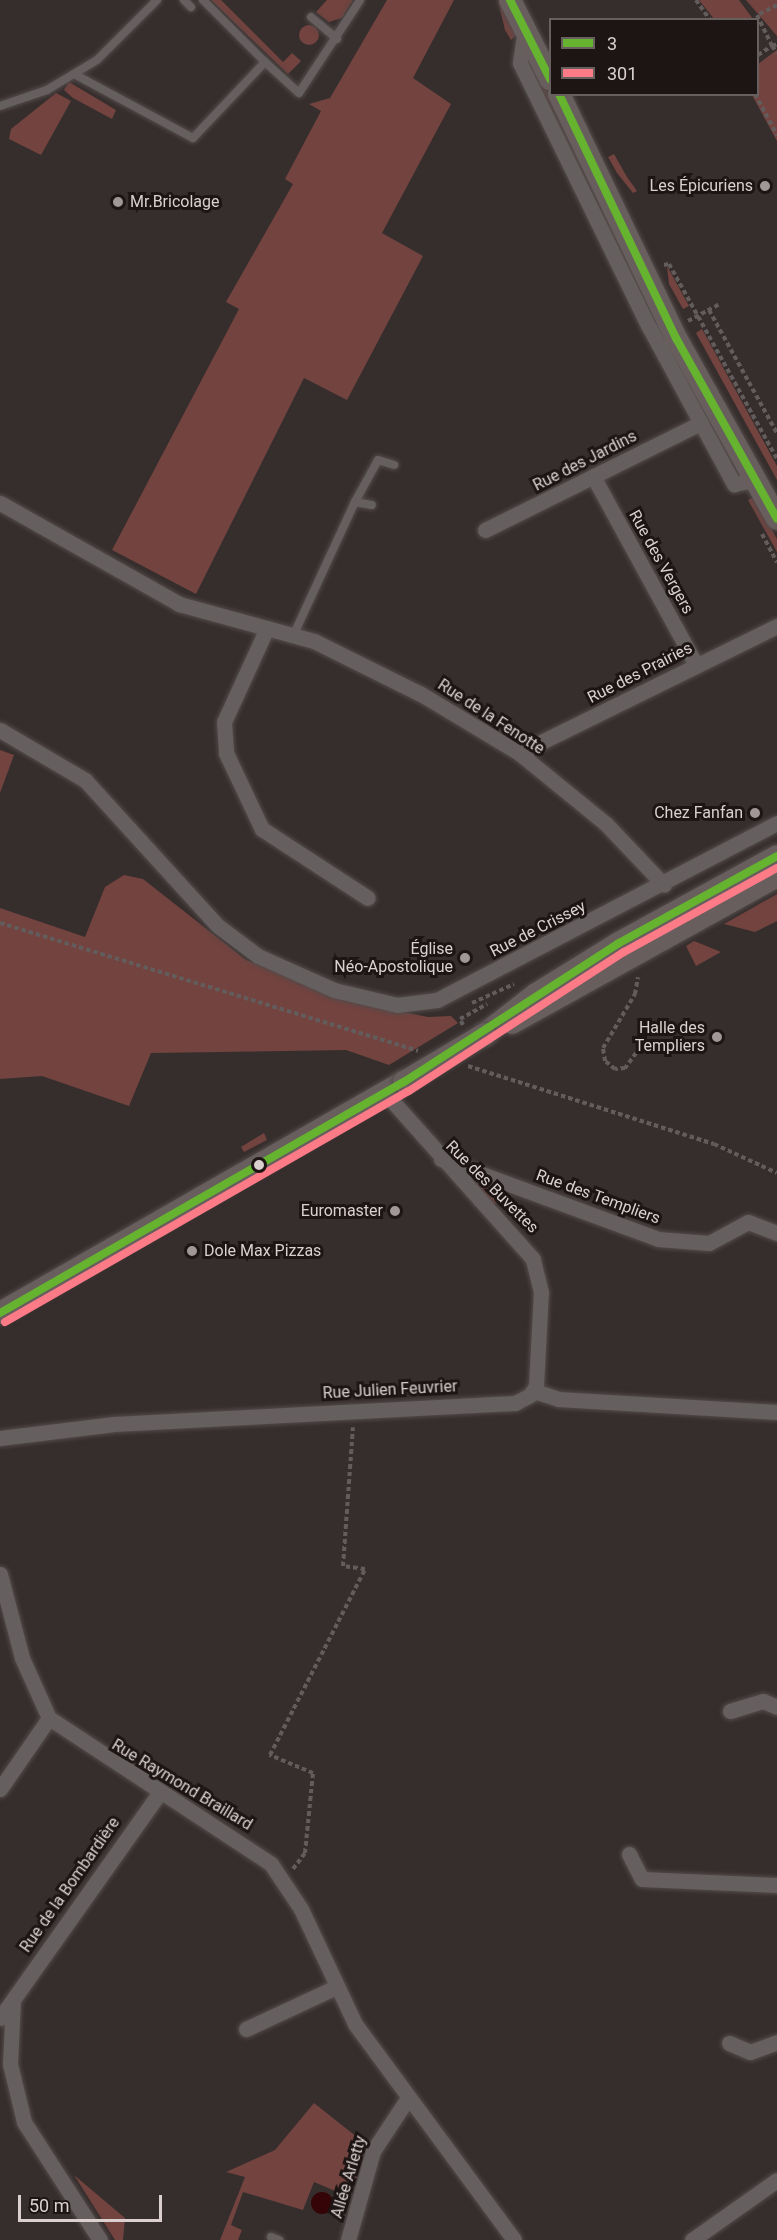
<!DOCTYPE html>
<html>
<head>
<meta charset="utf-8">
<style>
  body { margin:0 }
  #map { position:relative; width:777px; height:2240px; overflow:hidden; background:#362e2d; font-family:Roboto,sans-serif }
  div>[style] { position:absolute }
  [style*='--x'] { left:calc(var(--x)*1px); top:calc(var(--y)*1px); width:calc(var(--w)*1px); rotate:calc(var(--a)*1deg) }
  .green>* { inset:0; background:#72433f }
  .round { border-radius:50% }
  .water>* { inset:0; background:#340406 }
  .path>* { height:4px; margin-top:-2px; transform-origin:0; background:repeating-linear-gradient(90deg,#625d5c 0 4.5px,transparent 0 7.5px) }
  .roads { filter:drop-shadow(0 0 2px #534b4a) drop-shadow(0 0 2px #534b4a) }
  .lane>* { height:8px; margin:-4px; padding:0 4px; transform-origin:4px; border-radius:4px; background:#665f5f }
  .street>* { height:15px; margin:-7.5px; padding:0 7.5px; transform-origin:7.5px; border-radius:7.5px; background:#665f5f }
  .secondary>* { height:22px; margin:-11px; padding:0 11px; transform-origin:11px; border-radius:11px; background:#675e5d }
  .bridges { filter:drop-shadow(0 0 2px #534b4a) drop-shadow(0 0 2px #534b4a) }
  .secondary-bridge>* { height:22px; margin:-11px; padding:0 11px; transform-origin:11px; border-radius:11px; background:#675e5d }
  .bus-1>* { height:8px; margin:-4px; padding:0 4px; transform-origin:4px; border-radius:4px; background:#65b32e }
  .bus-2>* { height:8px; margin:-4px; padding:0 4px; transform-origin:4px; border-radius:4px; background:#fd7a87 }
  .dots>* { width:16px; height:16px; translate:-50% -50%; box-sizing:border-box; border:3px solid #1c1514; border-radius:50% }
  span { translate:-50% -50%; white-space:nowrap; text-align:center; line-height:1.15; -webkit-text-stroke:6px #1c1514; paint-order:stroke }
  .poi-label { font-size:16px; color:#dbd0cf }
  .right { translate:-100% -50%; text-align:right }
  .left { translate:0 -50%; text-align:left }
  .street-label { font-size:16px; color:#dbd0cf }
  .legend { position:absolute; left:549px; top:18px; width:210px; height:78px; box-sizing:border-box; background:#1c1514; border:2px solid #68605f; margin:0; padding:8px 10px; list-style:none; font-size:18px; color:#dbd0cf }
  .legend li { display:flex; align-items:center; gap:12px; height:30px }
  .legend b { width:30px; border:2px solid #68605f }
  .scale { position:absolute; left:18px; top:2195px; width:144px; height:27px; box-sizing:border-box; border:3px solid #dbd0cf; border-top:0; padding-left:8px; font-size:18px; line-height:21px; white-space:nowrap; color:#dbd0cf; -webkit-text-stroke:4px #1c1514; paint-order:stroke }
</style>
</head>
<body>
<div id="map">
  <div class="green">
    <div style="clip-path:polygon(211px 0,221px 0,283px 62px,292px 53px,301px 61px,288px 74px)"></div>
    <div style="clip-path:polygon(327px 0,353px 0,342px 18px,329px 22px,316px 12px)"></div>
    <div style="clip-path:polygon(387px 0,454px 0,413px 78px,451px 104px,382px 233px,423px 256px,347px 400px,304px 378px,196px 594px,112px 550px,239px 309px,226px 302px,293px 184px,285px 179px,321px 111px,309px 104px,330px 98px)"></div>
    <div style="clip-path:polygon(498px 0,516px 35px,511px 40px,505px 30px)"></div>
    <div style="clip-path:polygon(699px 0,739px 0,753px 19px,714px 19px)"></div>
    <div style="clip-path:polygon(746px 0,777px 0,777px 36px)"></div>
    <div class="round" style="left:299px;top:25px;width:20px;height:20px"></div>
    <div style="clip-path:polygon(777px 50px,777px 141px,752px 95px,758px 94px,758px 64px)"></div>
    <div style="clip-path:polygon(532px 63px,595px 183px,590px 186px,525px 66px)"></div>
    <div style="clip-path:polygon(69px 82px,116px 110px,112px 119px,73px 98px,64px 90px)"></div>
    <div style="clip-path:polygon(56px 93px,71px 101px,41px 155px,9px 139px,11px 129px)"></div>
    <div style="clip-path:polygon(614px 154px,627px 177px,637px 191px,633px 193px,617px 173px,608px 157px)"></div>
    <div style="clip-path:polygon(603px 199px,657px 319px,652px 321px,597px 202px)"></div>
    <div style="clip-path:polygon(667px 266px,689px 306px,683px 309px,669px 284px)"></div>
    <div style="clip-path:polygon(702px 329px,777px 466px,777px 480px,696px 333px)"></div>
    <div style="clip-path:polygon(754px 497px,777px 539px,777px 552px,748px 500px)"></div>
    <div style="clip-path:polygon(0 750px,14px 755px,0 793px)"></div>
    <div style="clip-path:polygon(124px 875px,143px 879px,246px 960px,364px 1004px,428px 1017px,451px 1016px,458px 1023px,389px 1065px,346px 1050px,151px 1053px,129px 1106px,42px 1076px,0 1079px,0 908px,85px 937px,105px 887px)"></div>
    <div style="clip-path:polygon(777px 894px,777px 921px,755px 932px,724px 924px)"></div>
    <div style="clip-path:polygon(694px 941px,721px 952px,696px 966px,686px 946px)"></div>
    <div style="clip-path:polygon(264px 1133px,267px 1140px,244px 1152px,241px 1147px)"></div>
    <div style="clip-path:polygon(461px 1170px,504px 1186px,497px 1203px,494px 1204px)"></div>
    <div style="clip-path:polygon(314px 2103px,367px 2145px,354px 2184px,340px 2193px,314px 2182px,303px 2210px,243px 2192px,231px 2225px,242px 2230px,238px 2240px,220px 2240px,245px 2177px,226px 2172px,275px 2150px)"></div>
    <div style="clip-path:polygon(74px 2175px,125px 2218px,123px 2240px,115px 2240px)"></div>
  </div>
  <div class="water">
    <div class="round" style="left:311px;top:2192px;width:22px;height:22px"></div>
  </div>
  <div class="path">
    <div style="--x:696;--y:0;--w:24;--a:55"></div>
    <div style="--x:777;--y:5;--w:22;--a:153"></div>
    <div style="--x:757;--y:15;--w:34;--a:64"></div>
    <div style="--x:772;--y:46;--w:5;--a:-22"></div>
    <div style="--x:758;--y:55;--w:17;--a:-33"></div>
    <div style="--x:772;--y:46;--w:9;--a:54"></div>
    <div style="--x:755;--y:94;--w:47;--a:61.8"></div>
    <div style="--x:664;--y:265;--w:5;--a:-11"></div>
    <div style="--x:669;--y:264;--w:223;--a:61"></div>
    <div style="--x:709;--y:310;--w:141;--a:61.1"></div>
    <div style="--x:688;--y:321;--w:36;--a:-28"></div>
    <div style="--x:762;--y:534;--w:32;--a:62"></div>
    <div style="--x:0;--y:923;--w:437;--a:17"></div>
    <div style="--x:472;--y:1003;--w:46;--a:-24.3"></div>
    <div style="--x:463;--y:1025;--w:7;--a:-117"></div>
    <div style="--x:460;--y:1019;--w:31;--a:-29"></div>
    <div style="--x:636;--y:1053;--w:19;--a:126"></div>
    <div style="--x:625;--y:1068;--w:10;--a:174"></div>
    <div style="--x:615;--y:1069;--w:13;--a:-141"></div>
    <div style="--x:605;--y:1061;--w:13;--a:-99"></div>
    <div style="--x:603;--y:1048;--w:63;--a:-59.3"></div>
    <div style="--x:635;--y:994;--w:17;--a:-80"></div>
    <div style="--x:468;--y:1066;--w:258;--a:17.6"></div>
    <div style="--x:714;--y:1144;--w:69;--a:24.7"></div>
    <div style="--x:293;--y:1869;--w:20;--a:-53"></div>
    <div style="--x:305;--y:1853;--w:80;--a:-84.3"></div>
    <div style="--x:313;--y:1773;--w:47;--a:-157.3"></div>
    <div style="--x:270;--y:1755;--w:209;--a:-62.9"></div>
    <div style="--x:365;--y:1569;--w:22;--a:-172"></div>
    <div style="--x:343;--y:1566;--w:139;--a:-85.9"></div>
  </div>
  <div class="roads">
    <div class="lane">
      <div style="--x:184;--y:0;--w:10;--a:45"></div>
      <div style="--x:311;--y:17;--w:34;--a:40"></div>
      <div style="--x:265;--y:62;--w:46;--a:42.4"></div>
      <div style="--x:299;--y:93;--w:111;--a:-56.7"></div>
      <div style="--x:74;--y:74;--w:135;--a:28.3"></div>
      <div style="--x:193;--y:138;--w:105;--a:-46.5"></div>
      <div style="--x:265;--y:62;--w:88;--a:-135"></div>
      <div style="--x:0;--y:106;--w:50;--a:-18.8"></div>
      <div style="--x:47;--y:90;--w:58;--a:-31"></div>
      <div style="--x:97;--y:60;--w:85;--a:-45"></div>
      <div style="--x:355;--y:502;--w:48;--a:-61.3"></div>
      <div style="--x:378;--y:460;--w:17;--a:17"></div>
      <div style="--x:293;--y:636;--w:148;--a:-65.2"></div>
      <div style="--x:355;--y:502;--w:17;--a:10"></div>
      <div style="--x:271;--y:2237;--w:9;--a:21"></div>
    </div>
    <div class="street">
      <div style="--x:525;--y:30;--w:33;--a:99"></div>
      <div style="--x:520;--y:63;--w:294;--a:64"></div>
      <div style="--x:649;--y:327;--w:179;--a:61.6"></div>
      <div style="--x:734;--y:484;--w:21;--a:-11"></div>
      <div style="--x:593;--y:476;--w:215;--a:61.4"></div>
      <div style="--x:0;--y:503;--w:206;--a:29.4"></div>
      <div style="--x:179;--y:604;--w:140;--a:15.3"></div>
      <div style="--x:314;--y:641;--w:119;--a:26.4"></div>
      <div style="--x:421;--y:694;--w:114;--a:31"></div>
      <div style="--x:519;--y:753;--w:112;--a:39.2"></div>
      <div style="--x:606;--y:824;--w:84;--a:46.4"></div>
      <div style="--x:485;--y:530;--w:241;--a:-26.4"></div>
      <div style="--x:267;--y:628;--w:103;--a:114.6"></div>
      <div style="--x:224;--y:722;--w:31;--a:86"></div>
      <div style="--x:226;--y:753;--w:84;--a:64.7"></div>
      <div style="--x:262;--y:829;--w:126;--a:33.1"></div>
      <div style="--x:0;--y:730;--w:99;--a:30.5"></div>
      <div style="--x:85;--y:780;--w:197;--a:47.7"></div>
      <div style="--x:218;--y:926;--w:50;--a:36.9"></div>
      <div style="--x:258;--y:956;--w:83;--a:24.1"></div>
      <div style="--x:334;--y:990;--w:65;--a:13.4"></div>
      <div style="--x:397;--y:1005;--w:40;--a:-7.1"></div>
      <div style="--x:437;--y:1000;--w:383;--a:-27.5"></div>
      <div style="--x:519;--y:753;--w:288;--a:-26.2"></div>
      <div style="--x:441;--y:1159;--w:231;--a:20.2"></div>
      <div style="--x:658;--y:1239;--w:51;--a:4.5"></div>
      <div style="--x:709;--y:1243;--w:44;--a:-28.3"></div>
      <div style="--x:748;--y:1222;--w:31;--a:21"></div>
      <div style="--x:534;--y:1391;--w:25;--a:18"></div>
      <div style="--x:558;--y:1399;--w:219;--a:3.4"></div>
      <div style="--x:0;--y:1438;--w:115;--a:-7"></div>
      <div style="--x:114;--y:1424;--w:402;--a:-3"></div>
      <div style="--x:515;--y:1403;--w:17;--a:-28"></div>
      <div style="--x:530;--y:1395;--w:11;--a:-56"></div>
      <div style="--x:536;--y:1386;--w:94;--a:-87"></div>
      <div style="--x:541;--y:1292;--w:34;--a:-104"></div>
      <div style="--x:533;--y:1259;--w:222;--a:-131.7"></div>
      <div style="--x:0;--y:1574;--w:87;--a:75.3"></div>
      <div style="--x:22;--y:1658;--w:66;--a:65.8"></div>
      <div style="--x:49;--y:1718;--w:266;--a:33.3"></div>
      <div style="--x:271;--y:1864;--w:54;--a:56.3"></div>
      <div style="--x:301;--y:1909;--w:127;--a:64.8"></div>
      <div style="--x:355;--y:2024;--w:268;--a:53.6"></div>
      <div style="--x:730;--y:1711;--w:34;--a:-17"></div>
      <div style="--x:763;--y:1701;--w:15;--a:23"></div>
      <div style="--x:0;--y:1789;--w:86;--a:-55.4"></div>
      <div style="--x:629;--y:1854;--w:28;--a:63"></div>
      <div style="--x:642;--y:1879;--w:135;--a:2.5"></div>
      <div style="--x:13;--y:2001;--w:63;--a:92.7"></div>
      <div style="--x:10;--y:2064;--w:60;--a:76.4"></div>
      <div style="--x:24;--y:2122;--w:140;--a:57.2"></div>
      <div style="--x:0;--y:2018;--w:277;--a:-54.7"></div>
      <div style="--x:246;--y:2029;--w:99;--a:-25"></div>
      <div style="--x:729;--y:2043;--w:23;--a:23"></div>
      <div style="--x:750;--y:2052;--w:29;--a:-20"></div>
      <div style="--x:348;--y:2240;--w:92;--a:-74.3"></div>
      <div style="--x:373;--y:2151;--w:64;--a:-56.6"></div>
      <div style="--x:692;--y:2240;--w:104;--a:-35.2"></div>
    </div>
    <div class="secondary">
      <div style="--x:510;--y:0;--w:89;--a:63.1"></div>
      <div style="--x:559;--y:94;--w:271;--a:64.4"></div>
      <div style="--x:676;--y:338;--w:207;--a:60.8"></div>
      <div style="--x:512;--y:1023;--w:303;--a:-29"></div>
      <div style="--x:485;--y:1034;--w:65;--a:-38.1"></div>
      <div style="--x:536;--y:994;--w:97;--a:-31.6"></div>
      <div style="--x:619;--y:943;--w:180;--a:-28.8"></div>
      <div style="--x:0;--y:1313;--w:465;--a:-29.8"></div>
    </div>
  </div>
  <div class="bridges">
    <div class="secondary-bridge">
      <div style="--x:404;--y:1082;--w:94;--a:-30.7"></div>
    </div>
  </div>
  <div class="bus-1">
    <div style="--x:510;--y:0;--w:89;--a:63.1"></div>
    <div style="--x:559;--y:94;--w:271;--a:64.4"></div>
    <div style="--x:676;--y:338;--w:207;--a:60.8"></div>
    <div style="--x:0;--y:1313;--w:465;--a:-29.8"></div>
    <div style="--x:404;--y:1082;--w:256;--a:-32.9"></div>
    <div style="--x:619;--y:943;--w:180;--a:-28.8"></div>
  </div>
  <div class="bus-2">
    <div style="--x:5;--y:1322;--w:465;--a:-29.8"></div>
    <div style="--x:409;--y:1091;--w:256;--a:-32.9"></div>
    <div style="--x:624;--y:952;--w:175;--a:-28.8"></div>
  </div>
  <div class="dots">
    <div style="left:765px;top:186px;background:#a19796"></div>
    <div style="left:118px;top:202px;background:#a19796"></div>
    <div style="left:755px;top:813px;background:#a19796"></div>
    <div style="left:465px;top:958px;background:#a19796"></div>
    <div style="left:717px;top:1037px;background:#a19796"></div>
    <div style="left:259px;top:1165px;background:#dbd0cf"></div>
    <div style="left:395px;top:1211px;background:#a19796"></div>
    <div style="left:192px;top:1251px;background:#a19796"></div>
  </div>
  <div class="poi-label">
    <span class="right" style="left:753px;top:186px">Les Épicuriens</span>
    <span class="left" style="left:130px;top:202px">Mr.Bricolage</span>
    <span class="right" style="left:743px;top:813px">Chez Fanfan</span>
    <span class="right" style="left:453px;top:958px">Église<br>Néo-Apostolique</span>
    <span class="right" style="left:705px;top:1037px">Halle des<br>Templiers</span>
    <span class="right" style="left:383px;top:1211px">Euromaster</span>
    <span class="left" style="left:204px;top:1251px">Dole Max Pizzas</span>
  </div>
  <div class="street-label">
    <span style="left:585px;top:461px;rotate:-27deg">Rue des Jardins</span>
    <span style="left:661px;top:562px;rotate:61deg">Rue des Vergers</span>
    <span style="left:640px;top:673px;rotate:-27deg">Rue des Prairies</span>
    <span style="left:491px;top:717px;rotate:33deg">Rue de la Fenotte</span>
    <span style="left:538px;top:929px;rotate:-27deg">Rue de Crissey</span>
    <span style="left:492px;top:1187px;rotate:45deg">Rue des Buvettes</span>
    <span style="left:598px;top:1197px;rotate:20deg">Rue des Templiers</span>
    <span style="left:390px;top:1390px;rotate:-3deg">Rue Julien Feuvrier</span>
    <span style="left:182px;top:1785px;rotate:31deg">Rue Raymond Braillard</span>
    <span style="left:70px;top:1885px;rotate:-55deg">Rue de la Bombardière</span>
    <span style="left:349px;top:2177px;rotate:-73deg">Allée Arletty</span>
  </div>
  <ul class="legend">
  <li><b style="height:8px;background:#65b32e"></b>3</li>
  <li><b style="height:8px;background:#fd7a87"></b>301</li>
  </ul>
  <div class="scale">50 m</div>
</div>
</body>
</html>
